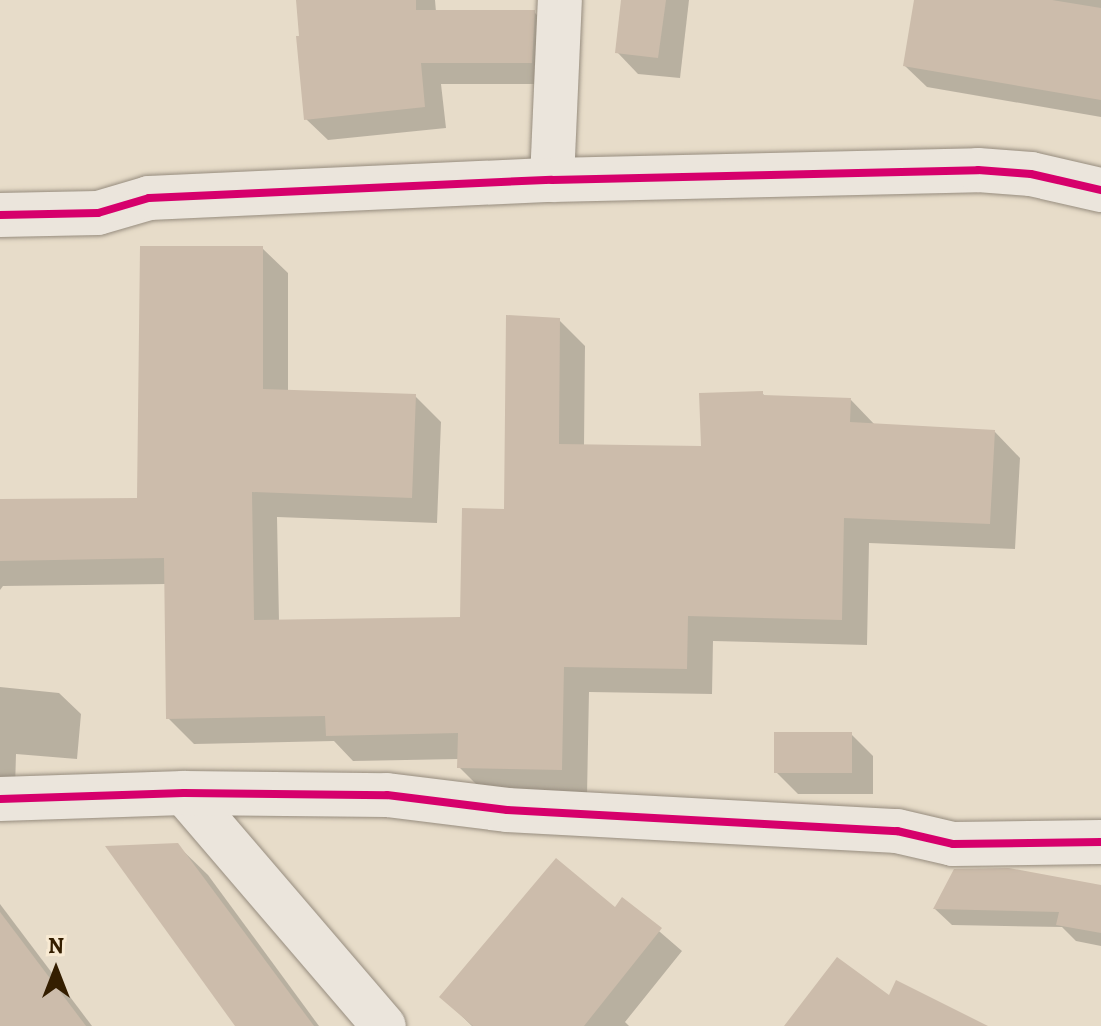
<!DOCTYPE html>
<html>
<head>
<meta charset="utf-8">
<style>
  body { margin:0 }
  #map { position:relative; width:1101px; height:1026px; overflow:hidden; background:#e7dcc9; font-family:Alegreya,serif }
  div>[style] { position:absolute }
  [style*='--x'] { left:calc(var(--x)*1px); top:calc(var(--y)*1px); width:calc(var(--w)*1px); rotate:calc(var(--a)*1deg) }
  .shadow>* { inset:0; background:#0003 }
  .building>* { inset:0; background:#ccbcab }
  .roads { filter:drop-shadow(0 0 2px #968c7e) drop-shadow(0 0 2px #968c7e) }
  .street>* { height:44px; margin:-22px; padding:0 22px; transform-origin:22px; border-radius:22px; background:#ebe5dc }
  .cycleway>* { height:8px; margin:-4px; padding:0 4px; transform-origin:4px; border-radius:4px; background:#d6006c }
  span { translate:-50% -50%; white-space:nowrap; text-align:center; line-height:1.15; -webkit-text-stroke:6px #f8ead3; paint-order:stroke }
  .north { position:absolute; left:16px; top:930px; width:80px; height:80px; -webkit-text-stroke:6px #f8ead3; paint-order:stroke; rotate:0deg; font-size:22px; font-weight:700; line-height:32px; text-align:center; color:#341e00 }
  .north::after { content:''; display:block; margin:auto; width:28px; height:36px; background:#341e00; clip-path:polygon(50% 0,100% 100%,50% 72%,0 100%) }
</style>
</head>
<body>
<div id="map">
  <div class="shadow">
    <div style="clip-path:polygon(298px 0,435px 0,436px 12px,534px 12px,555px 33px,553px 84px,441px 84px,446px 128px,328px 140px,306px 119px)"></div>
    <div style="clip-path:polygon(623px 0,689px 0,680px 78px,638px 74px,617px 52px)"></div>
    <div style="clip-path:polygon(916px 0,1101px 0,1101px 117px,927px 87px,905px 66px)"></div>
    <div style="clip-path:polygon(262px 248px,288px 273px,288px 392px,415px 396px,441px 422px,437px 523px,277px 517px,279px 621px,462px 619px,506px 511px,559px 320px,585px 346px,584px 446px,703px 448px,762px 393px,766px 397px,851px 400px,876px 426px,995px 432px,1020px 458px,1015px 549px,869px 543px,867px 645px,713px 641px,712px 694px,589px 692px,587px 795px,485px 793px,459px 767px,459px 759px,353px 761px,334px 741px,194px 744px,168px 718px,166px 584px,3px 586px,0 590px,0 499px,139px 500px)"></div>
    <div style="clip-path:polygon(0 687px,59px 693px,81px 714px,77px 759px,16px 754px,15px 789px,0 788px)"></div>
    <div style="clip-path:polygon(851px 734px,873px 756px,873px 794px,798px 794px,776px 772px)"></div>
    <div style="clip-path:polygon(177px 845px,208px 875px,319px 1026px,237px 1026px)"></div>
    <div style="clip-path:polygon(1101px 887px,1101px 946px,1076px 941px,1062px 927px,952px 925px,935px 909px)"></div>
    <div style="clip-path:polygon(623px 900px,682px 951px,625px 1022px,629px 1026px,472px 1026px,442px 997px,615px 910px)"></div>
    <div style="clip-path:polygon(0 904px,92px 1026px,0 1026px)"></div>
  </div>
  <div class="building">
    <div style="clip-path:polygon(296px 0,416px 0,416px 10px,535px 10px,532px 63px,421px 63px,425px 107px,304px 120px,296px 36px,299px 36px)"></div>
    <div style="clip-path:polygon(621px 0,666px 0,658px 58px,615px 53px)"></div>
    <div style="clip-path:polygon(914px 0,1052px 0,1101px 8px,1101px 100px,903px 66px)"></div>
    <div style="clip-path:polygon(140px 246px,263px 246px,263px 389px,416px 394px,412px 498px,252px 492px,254px 620px,460px 617px,462px 508px,504px 509px,506px 315px,560px 318px,559px 444px,701px 446px,699px 393px,763px 391px,763px 395px,851px 398px,850px 422px,995px 430px,990px 524px,844px 518px,842px 620px,688px 616px,687px 669px,564px 667px,562px 770px,457px 768px,458px 733px,326px 736px,325px 716px,166px 719px,164px 558px,0 561px,0 499px,137px 498px)"></div>
    <div style="clip-path:polygon(774px 732px,852px 732px,852px 773px,774px 773px)"></div>
    <div style="clip-path:polygon(178px 843px,314px 1026px,235px 1026px,105px 846px)"></div>
    <div style="clip-path:polygon(556px 858px,615px 907px,622px 897px,662px 928px,584px 1026px,473px 1026px,439px 997px)"></div>
    <div style="clip-path:polygon(1009px 868px,1101px 885px,1101px 933px,1056px 925px,1059px 912px,933px 909px,954px 869px)"></div>
    <div style="clip-path:polygon(0 912px,86px 1026px,0 1026px)"></div>
    <div style="clip-path:polygon(837px 957px,889px 995px,896px 980px,988px 1026px,784px 1026px)"></div>
  </div>
  <div class="roads">
    <div class="street">
      <div style="--x:552;--y:180;--w:180;--a:-87.5"></div>
      <div style="--x:0;--y:215;--w:98;--a:-1.2"></div>
      <div style="--x:98;--y:213;--w:53;--a:-16.4"></div>
      <div style="--x:149;--y:198;--w:403;--a:-2.6"></div>
      <div style="--x:552;--y:180;--w:426;--a:-1.3"></div>
      <div style="--x:978;--y:170;--w:53;--a:4.3"></div>
      <div style="--x:1031;--y:174;--w:72;--a:12.9"></div>
      <div style="--x:184;--y:793;--w:307;--a:49.4"></div>
      <div style="--x:0;--y:799;--w:184;--a:-1.9"></div>
      <div style="--x:184;--y:793;--w:203;--a:0.6"></div>
      <div style="--x:387;--y:795;--w:121;--a:7.1"></div>
      <div style="--x:507;--y:810;--w:391;--a:3.1"></div>
      <div style="--x:897;--y:831;--w:57;--a:13.1"></div>
      <div style="--x:953;--y:844;--w:148;--a:-0.8"></div>
    </div>
  </div>
  <div class="cycleway">
    <div style="--x:0;--y:215;--w:98;--a:-1.2"></div>
    <div style="--x:98;--y:213;--w:53;--a:-16.4"></div>
    <div style="--x:149;--y:198;--w:403;--a:-2.6"></div>
    <div style="--x:552;--y:180;--w:426;--a:-1.3"></div>
    <div style="--x:978;--y:170;--w:53;--a:4.3"></div>
    <div style="--x:1031;--y:174;--w:72;--a:12.9"></div>
    <div style="--x:0;--y:799;--w:184;--a:-1.9"></div>
    <div style="--x:184;--y:793;--w:203;--a:0.6"></div>
    <div style="--x:387;--y:795;--w:121;--a:7.1"></div>
    <div style="--x:507;--y:810;--w:391;--a:3.1"></div>
    <div style="--x:897;--y:831;--w:57;--a:13.1"></div>
    <div style="--x:953;--y:844;--w:148;--a:-0.8"></div>
  </div>
  <div class="north">N</div>
</div>
</body>
</html>
